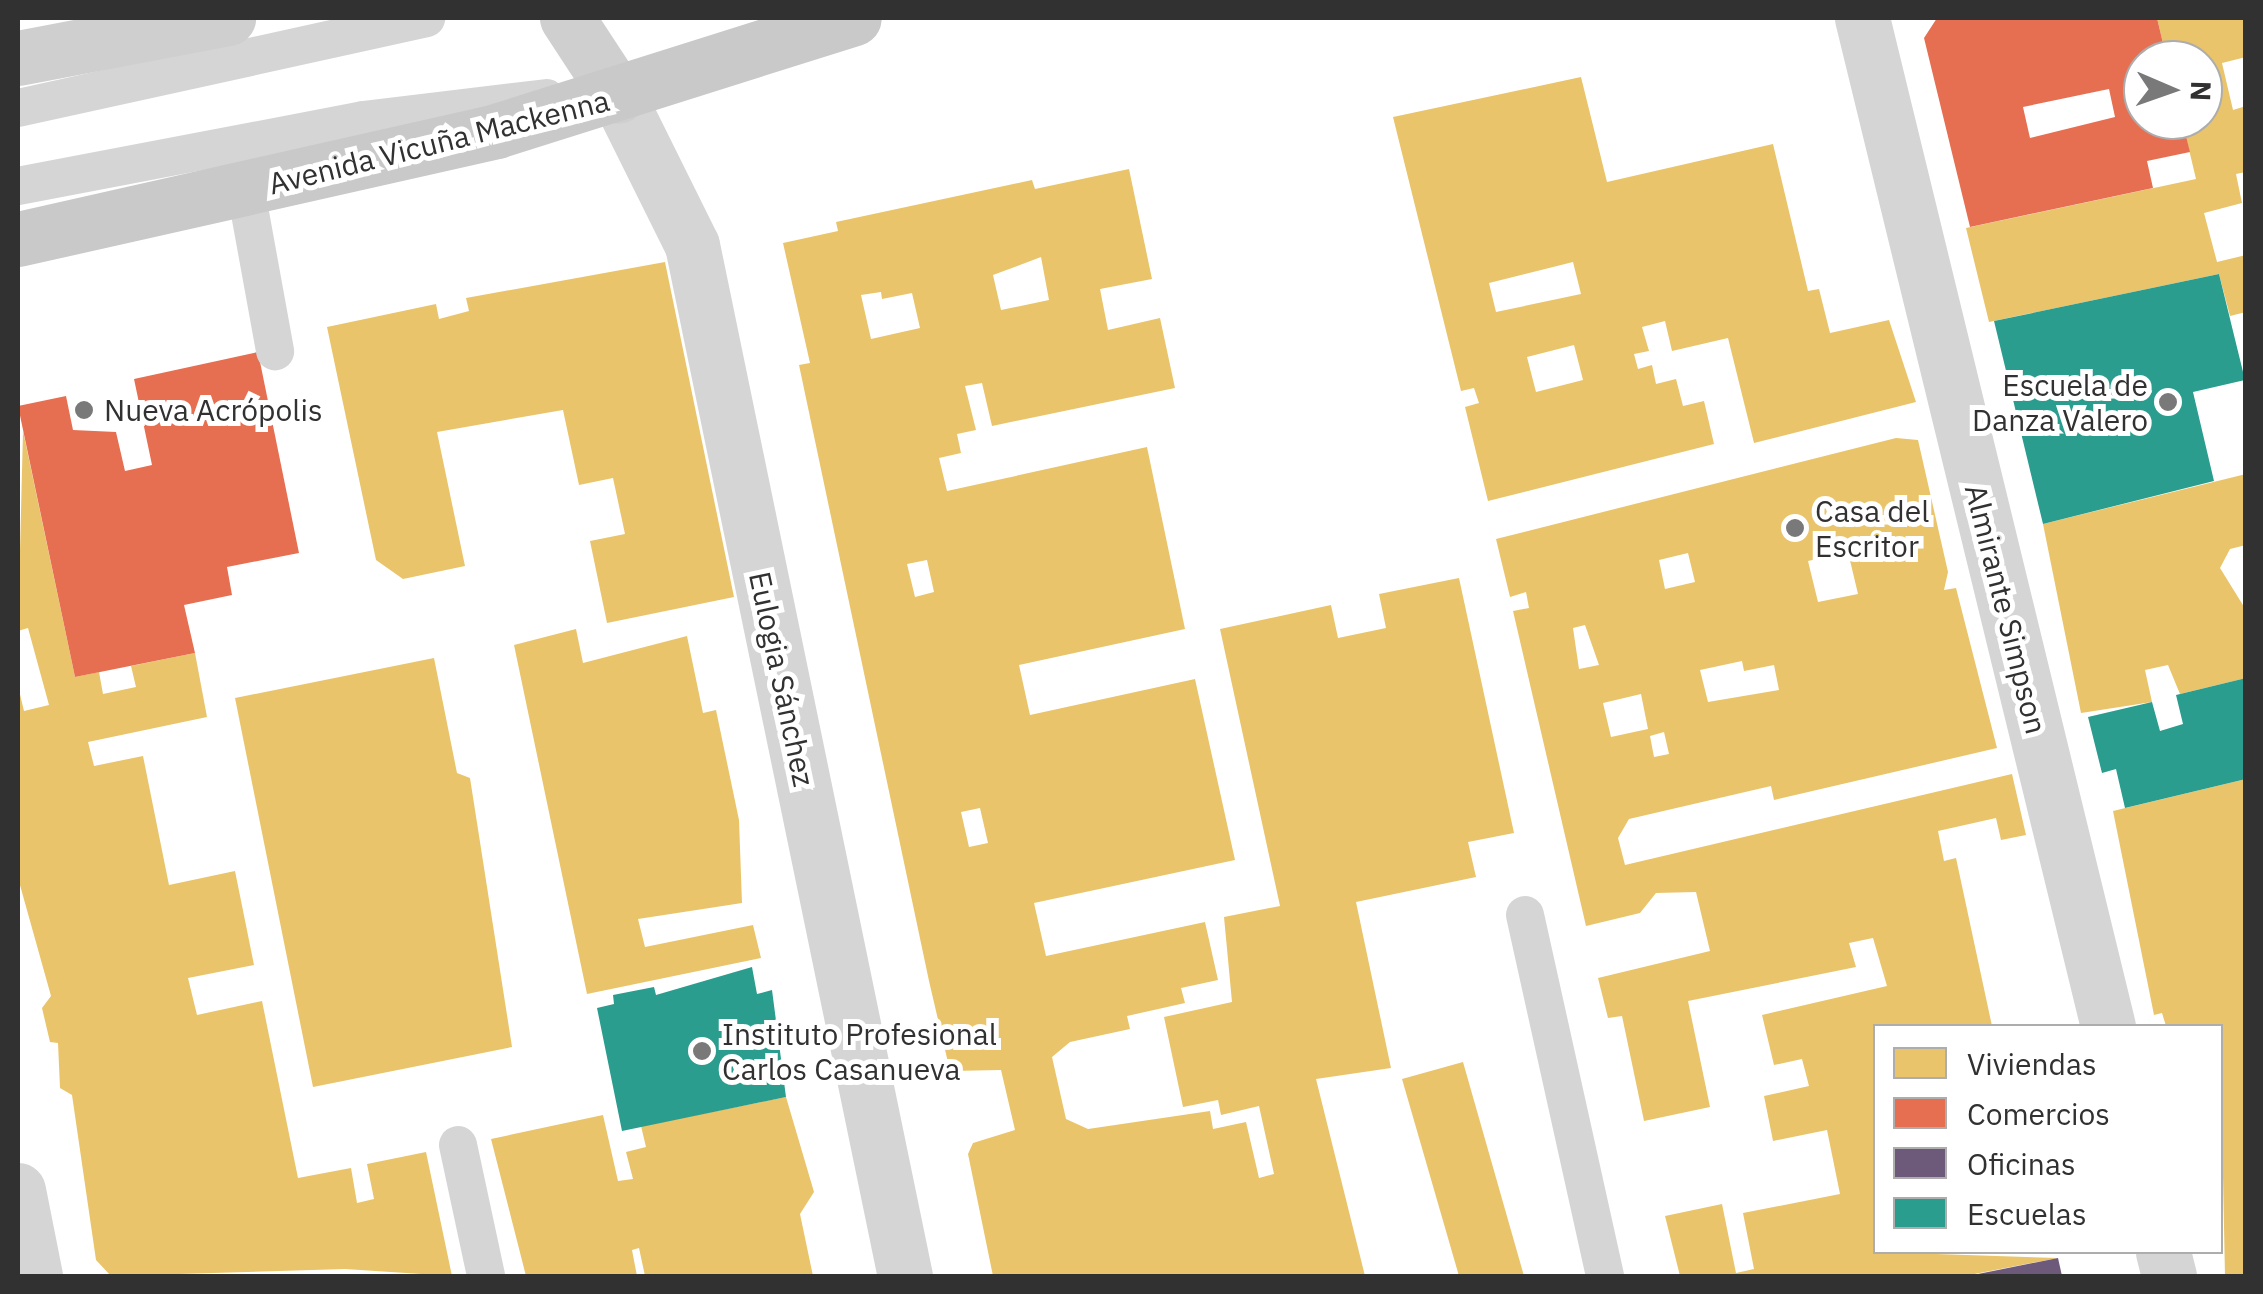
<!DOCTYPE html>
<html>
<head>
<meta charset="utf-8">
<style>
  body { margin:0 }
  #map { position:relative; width:2263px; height:1294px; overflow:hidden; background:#fff; font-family:"IBM Plex Sans",sans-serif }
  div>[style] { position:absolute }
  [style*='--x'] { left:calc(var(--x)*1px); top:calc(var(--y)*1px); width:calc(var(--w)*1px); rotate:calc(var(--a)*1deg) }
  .homes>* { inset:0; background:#e9c46a }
  .shops>* { inset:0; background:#e76f51 }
  .offices>* { inset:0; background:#6d597a }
  .schools>* { inset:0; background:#2a9d8f }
  .lane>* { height:38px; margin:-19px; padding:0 19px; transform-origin:19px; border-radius:19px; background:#d5d5d5 }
  .street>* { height:55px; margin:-27.5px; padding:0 27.5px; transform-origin:27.5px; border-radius:27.5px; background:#d5d5d5 }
  .secondary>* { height:55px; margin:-27.5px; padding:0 27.5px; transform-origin:27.5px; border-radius:27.5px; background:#cfcfcf }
  .primary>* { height:55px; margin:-27.5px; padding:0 27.5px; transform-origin:27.5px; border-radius:27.5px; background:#c9c9c9 }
  .dots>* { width:28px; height:28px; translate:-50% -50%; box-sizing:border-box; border:5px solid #fff; border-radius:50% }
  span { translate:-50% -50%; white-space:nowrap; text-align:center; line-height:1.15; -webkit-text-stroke:10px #fff; paint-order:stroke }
  .street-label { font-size:30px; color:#313131 }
  .poi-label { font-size:30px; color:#313131 }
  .right { translate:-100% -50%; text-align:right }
  .left { translate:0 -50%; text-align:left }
  .frame { position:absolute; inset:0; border:20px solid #313131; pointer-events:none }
  .legend { position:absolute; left:1873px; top:1024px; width:350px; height:230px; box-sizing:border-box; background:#fff; border:2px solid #adadad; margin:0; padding:12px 18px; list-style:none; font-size:30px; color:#313131 }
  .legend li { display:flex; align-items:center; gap:20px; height:50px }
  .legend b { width:50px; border:2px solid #adadad }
  .north { position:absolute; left:2123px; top:40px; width:100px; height:100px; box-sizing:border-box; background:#fff; border:2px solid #adadad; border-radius:50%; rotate:92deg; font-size:28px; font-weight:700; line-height:40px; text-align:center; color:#313131 }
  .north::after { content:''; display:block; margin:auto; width:35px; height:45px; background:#797979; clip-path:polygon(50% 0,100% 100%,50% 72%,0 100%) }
</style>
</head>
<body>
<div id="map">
  <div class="homes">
    <div style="clip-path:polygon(2157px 18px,2246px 18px,2246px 57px,2222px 63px,2233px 110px,2246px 106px,2246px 172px,2236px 174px,2242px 203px,2204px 213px,2217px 262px,2246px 255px,2246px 312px,2230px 316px,2219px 274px,1989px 322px,1966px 228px,2196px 179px,2182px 120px,2203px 120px,2203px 60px,2167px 60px)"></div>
    <div style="clip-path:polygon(evenodd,1581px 77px,1607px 182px,1773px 144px,1808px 291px,1819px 289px,1830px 333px,1889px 320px,1916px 402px,1754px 443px,1728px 338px,1672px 351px,1665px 321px,1642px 327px,1649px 351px,1634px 354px,1638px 369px,1652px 365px,1656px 384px,1676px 379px,1683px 406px,1704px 401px,1714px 444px,1488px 501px,1465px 407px,1479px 403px,1474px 388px,1461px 391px,1393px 117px,1581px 77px,1573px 262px,1581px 294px,1496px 312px,1489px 283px,1573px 262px,1581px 77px,1574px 345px,1583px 380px,1536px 392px,1527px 357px,1574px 345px)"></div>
    <div style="clip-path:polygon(evenodd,1129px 169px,1152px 279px,1100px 289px,1108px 330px,1160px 318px,1175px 388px,992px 426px,982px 383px,965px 386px,976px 430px,957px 434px,961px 453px,939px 458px,947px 491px,1147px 447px,1185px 629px,1019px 665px,1030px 715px,1195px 679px,1235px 860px,1034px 903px,1046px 956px,1205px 922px,1218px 980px,1181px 988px,1185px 1003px,1127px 1016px,1130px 1029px,1070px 1042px,1052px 1057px,1066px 1119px,1088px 1129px,1210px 1111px,1213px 1129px,1246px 1122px,1259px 1178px,1274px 1174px,1259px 1106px,1221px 1115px,1218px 1100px,1183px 1107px,1164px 1017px,1232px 1002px,1224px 917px,1280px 906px,1220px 629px,1331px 605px,1338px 638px,1386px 628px,1379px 594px,1459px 578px,1514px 833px,1468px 842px,1476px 877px,1356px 902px,1391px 1068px,1316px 1079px,1365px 1276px,993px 1276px,968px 1154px,973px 1143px,1015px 1130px,1001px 1070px,950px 1071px,929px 981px,799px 365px,810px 363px,783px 243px,838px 231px,836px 222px,1032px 180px,1035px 189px,1129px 169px,1041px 257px,1049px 300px,1001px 310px,993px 275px,1041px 257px,1129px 169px,881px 292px,882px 299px,912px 293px,920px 328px,871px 339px,861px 295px,881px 292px,1129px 169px,927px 560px,934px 592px,915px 597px,907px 564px,927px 560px,1129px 169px,980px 808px,988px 843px,969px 847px,961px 812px,980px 808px)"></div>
    <div style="clip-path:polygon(665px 262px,734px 597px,607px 623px,590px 541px,625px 534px,613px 478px,579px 485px,563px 410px,437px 432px,465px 566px,403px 579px,376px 560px,327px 327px,436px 304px,439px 319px,469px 311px,466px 298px)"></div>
    <div style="clip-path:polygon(23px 431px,75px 677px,99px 672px,103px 694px,136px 687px,131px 666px,195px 653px,207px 717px,88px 742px,94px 766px,143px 756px,169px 885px,235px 871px,254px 965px,188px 978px,197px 1015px,262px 1001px,298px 1178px,351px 1168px,357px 1203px,374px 1199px,367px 1164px,426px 1152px,452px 1276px,345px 1269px,111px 1276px,96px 1260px,72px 1095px,60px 1088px,58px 1043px,50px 1042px,42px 1008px,51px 996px,18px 878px,18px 686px,24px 711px,49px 705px,28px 628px,18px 631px)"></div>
    <div style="clip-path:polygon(evenodd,1896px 438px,1918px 440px,1948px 572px,1944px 590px,1956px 588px,1997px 748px,1774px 800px,1771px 786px,1629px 819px,1618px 838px,1625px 865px,2012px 774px,2026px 835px,2001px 840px,1996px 818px,1938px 831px,1944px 861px,1956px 858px,1992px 1026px,1876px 1026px,1876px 1252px,2058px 1258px,1964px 1276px,1680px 1276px,1665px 1216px,1722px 1204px,1736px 1273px,1754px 1269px,1743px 1213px,1840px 1194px,1827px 1130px,1773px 1141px,1764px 1096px,1809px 1086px,1802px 1059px,1774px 1065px,1762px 1015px,1887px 986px,1873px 938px,1849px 943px,1856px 967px,1688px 1001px,1710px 1107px,1644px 1121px,1622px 1016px,1608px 1018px,1598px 978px,1710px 951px,1696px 892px,1656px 893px,1640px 913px,1586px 926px,1513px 611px,1529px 608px,1526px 592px,1510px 597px,1496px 539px,1896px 438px,1848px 552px,1858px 594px,1818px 602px,1808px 561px,1848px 552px,1896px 438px,1688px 553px,1695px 582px,1665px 589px,1659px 560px,1688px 553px,1896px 438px,1585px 625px,1599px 665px,1579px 669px,1573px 628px,1585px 625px,1896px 438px,1742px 661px,1744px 671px,1774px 665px,1779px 690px,1708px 702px,1700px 670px,1742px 661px,1896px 438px,1641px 694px,1648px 729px,1611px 737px,1603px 703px,1641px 694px,1896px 438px,1664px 732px,1669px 754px,1654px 757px,1650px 736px,1664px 732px)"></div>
    <div style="clip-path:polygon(2246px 474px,2246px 545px,2230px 549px,2220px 568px,2246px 610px,2246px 678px,2180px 694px,2168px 665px,2145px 670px,2152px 702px,2081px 713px,2043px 524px)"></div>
    <div style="clip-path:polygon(576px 629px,583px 663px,687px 636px,703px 713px,716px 710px,739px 820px,742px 903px,638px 919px,645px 947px,753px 925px,761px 958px,587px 994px,514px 645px)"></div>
    <div style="clip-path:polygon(434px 658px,457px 773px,470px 778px,512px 1047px,313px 1087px,235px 698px)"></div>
    <div style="clip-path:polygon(2246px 779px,2246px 1276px,2225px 1276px,2220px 1026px,2166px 1026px,2162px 1013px,2154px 1015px,2113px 811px)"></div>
    <div style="clip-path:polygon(1463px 1062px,1524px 1276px,1459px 1276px,1402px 1079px)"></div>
    <div style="clip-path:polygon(786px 1097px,814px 1192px,800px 1214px,813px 1276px,645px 1276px,639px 1248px,632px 1250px,637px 1276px,526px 1276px,491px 1139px,603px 1115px,618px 1181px,633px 1179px,626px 1152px,646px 1147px,641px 1126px)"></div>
  </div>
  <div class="shops">
    <div style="clip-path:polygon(evenodd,1937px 18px,2157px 18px,2167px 60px,2143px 60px,2143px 120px,2182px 120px,2190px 152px,2147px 161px,2153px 188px,1970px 227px,1924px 38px,1937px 18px,2109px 89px,2115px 117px,2030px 138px,2023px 107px,2109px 89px)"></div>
    <div style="clip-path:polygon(258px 352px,299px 553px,227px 567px,232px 595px,184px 605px,195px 653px,75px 677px,18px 406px,66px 396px,73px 430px,116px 432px,125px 471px,152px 465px,134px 379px)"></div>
  </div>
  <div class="offices">
    <div style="clip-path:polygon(2058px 1258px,2062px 1276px,1973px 1276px,1973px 1275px)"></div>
  </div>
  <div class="schools">
    <div style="clip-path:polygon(2219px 274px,2245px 380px,2193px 392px,2214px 481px,2043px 524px,1994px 321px)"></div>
    <div style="clip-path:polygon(2246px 678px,2246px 779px,2125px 808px,2116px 769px,2102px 773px,2088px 717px,2152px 702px,2160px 731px,2183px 724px,2176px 695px)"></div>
    <div style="clip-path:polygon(752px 967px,757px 994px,772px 990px,786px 1097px,622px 1131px,597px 1008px,614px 1004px,613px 995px,654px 987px,656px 995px)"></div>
  </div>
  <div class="lane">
    <div style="--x:18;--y:108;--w:418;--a:-12.4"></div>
    <div style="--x:18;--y:186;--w:351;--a:-10.8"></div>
    <div style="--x:363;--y:120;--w:185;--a:-6.8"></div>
    <div style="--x:246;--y:191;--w:163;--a:79.7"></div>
    <div style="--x:1525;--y:915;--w:370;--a:77.5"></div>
    <div style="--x:458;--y:1145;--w:134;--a:77.9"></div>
  </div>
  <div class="street">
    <div style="--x:1862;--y:18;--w:1038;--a:76.29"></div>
    <div style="--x:618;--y:96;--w:166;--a:63.6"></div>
    <div style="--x:692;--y:245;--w:1053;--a:78.33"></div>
    <div style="--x:18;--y:1190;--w:88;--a:78.8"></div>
    <div style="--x:2163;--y:1252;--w:25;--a:76"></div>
  </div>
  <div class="secondary">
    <div style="--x:567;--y:18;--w:93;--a:56.8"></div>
    <div style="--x:18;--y:58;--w:214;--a:-10.8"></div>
  </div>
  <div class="primary">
    <div style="--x:18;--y:239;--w:490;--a:-12.7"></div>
    <div style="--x:496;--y:131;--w:375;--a:-17.5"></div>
  </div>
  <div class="dots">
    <div style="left:2168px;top:402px;background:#797979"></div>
    <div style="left:84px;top:410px;background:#797979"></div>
    <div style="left:1795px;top:528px;background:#797979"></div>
    <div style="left:702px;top:1051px;background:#797979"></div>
  </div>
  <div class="street-label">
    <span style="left:439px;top:142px;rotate:-14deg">Avenida Vicuña Mackenna</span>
    <span style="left:2006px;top:609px;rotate:76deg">Almirante Simpson</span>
    <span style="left:782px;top:679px;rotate:78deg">Eulogia Sánchez</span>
  </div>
  <div class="poi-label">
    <span class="right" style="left:2148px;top:402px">Escuela de<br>Danza Valero</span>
    <span class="left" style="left:104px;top:410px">Nueva Acrópolis</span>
    <span class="left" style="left:1815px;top:528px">Casa del<br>Escritor</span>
    <span class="left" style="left:722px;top:1051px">Instituto Profesional<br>Carlos Casanueva</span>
  </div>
  <div class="frame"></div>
  <ul class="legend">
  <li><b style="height:28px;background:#e9c46a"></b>Viviendas</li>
  <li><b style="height:28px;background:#e76f51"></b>Comercios</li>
  <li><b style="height:28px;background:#6d597a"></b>Oficinas</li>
  <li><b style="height:28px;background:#2a9d8f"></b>Escuelas</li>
  </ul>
  <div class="north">N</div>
</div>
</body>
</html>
